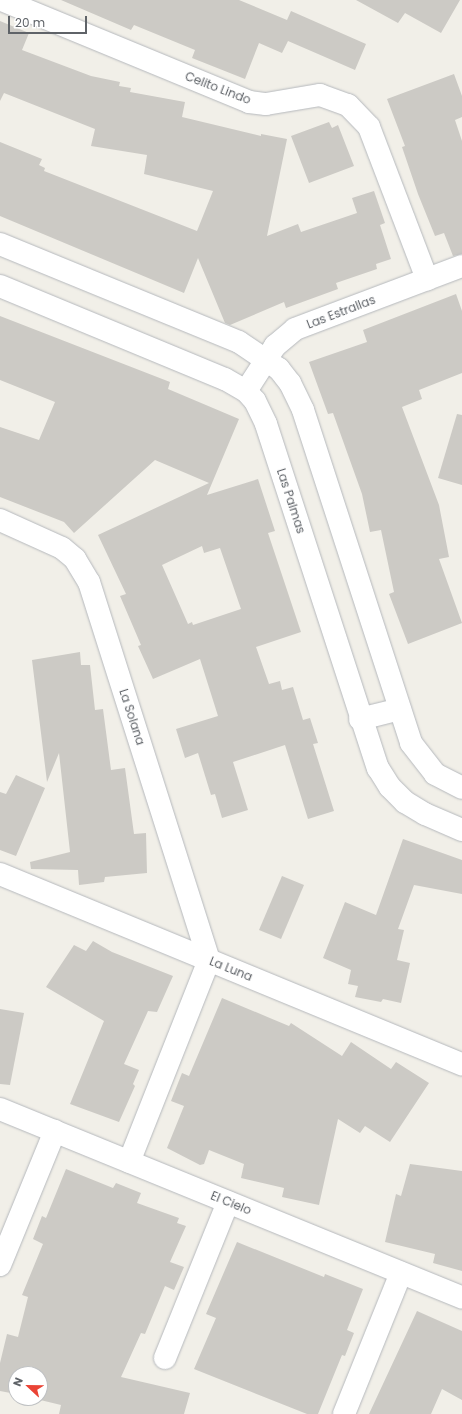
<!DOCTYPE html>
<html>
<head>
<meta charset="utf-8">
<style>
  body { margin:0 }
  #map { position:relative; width:462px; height:1414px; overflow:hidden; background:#f1efe8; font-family:Poppins,sans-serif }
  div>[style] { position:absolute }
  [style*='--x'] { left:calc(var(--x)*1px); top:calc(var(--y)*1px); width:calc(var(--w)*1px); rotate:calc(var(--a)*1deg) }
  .building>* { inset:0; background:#cccac5 }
  .roads { filter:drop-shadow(0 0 1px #b5b8bc) drop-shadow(0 0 1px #b5b8bc) }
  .minor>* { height:22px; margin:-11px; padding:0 11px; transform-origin:11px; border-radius:11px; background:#fff }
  span { translate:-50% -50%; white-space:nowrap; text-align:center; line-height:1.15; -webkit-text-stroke:3px #fff; paint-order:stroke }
  .street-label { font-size:12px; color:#5f6368 }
  .north { position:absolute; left:8px; top:1366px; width:40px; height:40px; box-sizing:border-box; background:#fff; border:1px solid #bfc1c3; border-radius:50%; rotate:292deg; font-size:11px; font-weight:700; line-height:16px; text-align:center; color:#5f6368 }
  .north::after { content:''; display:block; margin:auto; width:14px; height:18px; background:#ea4335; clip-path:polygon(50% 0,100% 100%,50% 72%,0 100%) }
  .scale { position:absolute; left:8px; top:16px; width:79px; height:18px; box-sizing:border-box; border:2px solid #5f6368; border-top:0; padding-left:5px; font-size:12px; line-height:14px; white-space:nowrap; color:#5f6368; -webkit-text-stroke:3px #fff; paint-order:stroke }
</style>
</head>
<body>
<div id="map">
  <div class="building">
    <div style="clip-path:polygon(61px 0,239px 0,287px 20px,291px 11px,366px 44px,355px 70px,288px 41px,282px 53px,259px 43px,245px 79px,192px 58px,195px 50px,134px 25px,131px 30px)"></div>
    <div style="clip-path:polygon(356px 0,460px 0,441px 33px,405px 13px,398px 23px)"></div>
    <div style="clip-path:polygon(0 21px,29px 33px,22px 50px,91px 76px,120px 82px,119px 86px,131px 88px,130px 92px,185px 102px,182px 117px,261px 136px,261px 134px,287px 139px,267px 236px,298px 224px,301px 232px,357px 213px,352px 198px,374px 191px,385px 223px,380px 225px,391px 259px,376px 264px,377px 269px,336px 283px,338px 289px,286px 308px,284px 302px,230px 325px,225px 323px,198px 258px,184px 293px,0 216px,0 142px,42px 159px,39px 165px,45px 168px,44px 171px,197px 231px,213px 191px,144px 174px,147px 155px,91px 146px,95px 129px,4px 93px,0 101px)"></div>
    <div style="clip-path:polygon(454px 74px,462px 96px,462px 117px,455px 120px,462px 141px,462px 254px,453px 256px,444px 233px,435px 236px,418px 194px,402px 147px,405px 146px,387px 99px)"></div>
    <div style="clip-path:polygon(329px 122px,332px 128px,338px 125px,354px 166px,309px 183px,291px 136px)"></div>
    <div style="clip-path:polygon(456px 294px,462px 311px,462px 373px,419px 390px,422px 399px,402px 407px,439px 505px,449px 557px,439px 559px,462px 623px,408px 644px,389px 594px,394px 592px,381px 530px,370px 532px,362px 494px,333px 413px,328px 414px,309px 362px,367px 342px,363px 330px)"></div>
    <div style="clip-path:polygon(evenodd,0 316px,170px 382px,168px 389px,239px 419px,207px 495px,258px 479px,275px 531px,268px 533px,301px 632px,256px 647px,269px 684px,280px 681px,282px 690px,293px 687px,303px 720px,310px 718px,318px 743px,313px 744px,334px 811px,308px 819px,285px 745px,233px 762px,248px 810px,222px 818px,215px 794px,211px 795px,198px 753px,185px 758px,176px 729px,218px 716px,200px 659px,153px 679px,138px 646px,141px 645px,120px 596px,126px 594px,98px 535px,209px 483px,155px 460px,74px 533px,64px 522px,0 497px,0 427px,39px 440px,55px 402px,0 380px,0 316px,202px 546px,204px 553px,220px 548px,241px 609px,193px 625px,192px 622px,188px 624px,162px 565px,202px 546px)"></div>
    <div style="clip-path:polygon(457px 414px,462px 415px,462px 485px,438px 478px)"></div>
    <div style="clip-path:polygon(80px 652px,81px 665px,90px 665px,95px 710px,103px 709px,111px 770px,125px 768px,134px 834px,146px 833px,147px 873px,105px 877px,104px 882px,79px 885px,78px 870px,31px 869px,30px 862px,70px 852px,59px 753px,47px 782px,32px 660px)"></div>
    <div style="clip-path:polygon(16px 775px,45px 788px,16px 856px,0 850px,0 792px,6px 794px)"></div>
    <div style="clip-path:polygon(403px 839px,462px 860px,462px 894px,414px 885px,398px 929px,404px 930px,397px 960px,410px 963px,401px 1003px,383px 999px,381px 1002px,355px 997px,358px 986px,348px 984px,351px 970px,323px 958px,345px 902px,376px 915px)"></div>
    <div style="clip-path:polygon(282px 876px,304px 885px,281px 939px,259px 930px)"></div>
    <div style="clip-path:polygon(93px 941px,112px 952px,173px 976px,157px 1012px,148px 1011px,124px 1064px,139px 1070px,133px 1084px,135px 1086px,119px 1122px,70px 1104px,104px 1021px,46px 987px,74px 945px,86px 951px)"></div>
    <div style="clip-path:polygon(222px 998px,289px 1026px,291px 1023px,342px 1056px,351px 1042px,391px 1069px,396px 1062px,429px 1083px,390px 1142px,365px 1126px,360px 1133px,338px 1119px,319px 1205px,282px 1197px,284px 1188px,241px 1178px,244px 1164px,209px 1150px,204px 1164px,200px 1165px,167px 1148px,184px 1106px,171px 1101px,182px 1073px,189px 1076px)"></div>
    <div style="clip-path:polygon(0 1009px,24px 1013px,10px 1085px,0 1084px)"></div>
    <div style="clip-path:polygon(410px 1164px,462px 1171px,462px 1271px,433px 1263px,435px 1254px,385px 1242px,396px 1194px,401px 1196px)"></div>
    <div style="clip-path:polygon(66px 1169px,113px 1188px,116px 1183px,141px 1193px,137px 1203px,179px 1218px,177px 1223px,186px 1226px,170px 1262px,184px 1267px,174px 1290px,165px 1286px,145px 1334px,141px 1333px,121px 1377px,190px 1393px,184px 1414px,59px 1414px,61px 1405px,32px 1398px,40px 1398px,40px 1374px,16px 1374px,16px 1394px,0 1391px,0 1363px,7px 1334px,18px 1337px,28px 1297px,22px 1295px,43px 1244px,33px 1239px,42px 1216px,46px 1218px)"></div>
    <div style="clip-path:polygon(237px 1242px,324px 1277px,325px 1274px,363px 1289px,347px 1330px,354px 1333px,345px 1356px,342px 1355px,318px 1414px,307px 1414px,194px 1369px,216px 1318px,206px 1314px)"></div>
    <div style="clip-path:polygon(417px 1311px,462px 1331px,462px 1400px,442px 1389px,431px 1414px,369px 1414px)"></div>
  </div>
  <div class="roads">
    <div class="minor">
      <div style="--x:2;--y:0;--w:267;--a:22.4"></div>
      <div style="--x:249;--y:102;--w:17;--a:7"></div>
      <div style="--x:266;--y:104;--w:55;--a:-9.5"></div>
      <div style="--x:320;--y:95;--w:30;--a:20"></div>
      <div style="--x:348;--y:105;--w:30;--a:46"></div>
      <div style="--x:369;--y:127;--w:163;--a:69.1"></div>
      <div style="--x:0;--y:244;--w:258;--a:22.3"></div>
      <div style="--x:239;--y:342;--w:48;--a:34"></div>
      <div style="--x:279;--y:369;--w:18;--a:52"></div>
      <div style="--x:290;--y:383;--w:30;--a:64"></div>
      <div style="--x:303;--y:410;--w:350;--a:72"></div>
      <div style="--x:411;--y:743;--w:39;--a:52"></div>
      <div style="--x:435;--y:774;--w:30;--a:27"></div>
      <div style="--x:0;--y:286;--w:243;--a:22.5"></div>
      <div style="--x:225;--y:379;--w:24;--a:30"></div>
      <div style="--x:246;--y:391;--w:13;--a:48"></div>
      <div style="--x:255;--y:401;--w:25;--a:64"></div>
      <div style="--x:266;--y:424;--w:362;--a:72"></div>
      <div style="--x:378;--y:768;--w:22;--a:58"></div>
      <div style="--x:390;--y:787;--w:21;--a:45"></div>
      <div style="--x:405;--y:802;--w:23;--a:31"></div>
      <div style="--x:425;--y:814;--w:40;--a:23.4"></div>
      <div style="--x:246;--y:391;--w:54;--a:-57.2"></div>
      <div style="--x:275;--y:346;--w:26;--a:-40"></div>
      <div style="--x:295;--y:329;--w:178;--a:-20.7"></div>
      <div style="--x:0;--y:520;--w:68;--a:24.3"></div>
      <div style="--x:62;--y:548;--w:17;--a:40"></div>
      <div style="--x:75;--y:559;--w:27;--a:59"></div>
      <div style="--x:89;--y:582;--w:397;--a:72.4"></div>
      <div style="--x:209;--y:960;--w:217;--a:111.6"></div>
      <div style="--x:360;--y:719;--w:41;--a:-14"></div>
      <div style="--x:0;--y:874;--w:500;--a:22.4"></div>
      <div style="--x:0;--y:1109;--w:499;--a:22.2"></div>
      <div style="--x:0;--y:1265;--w:145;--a:-67.7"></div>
      <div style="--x:165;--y:1358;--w:168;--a:-68"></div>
      <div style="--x:344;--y:1414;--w:152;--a:-68"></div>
    </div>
  </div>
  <div class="street-label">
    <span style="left:218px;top:88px;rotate:21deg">Celito Lindo</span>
    <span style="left:341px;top:312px;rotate:-21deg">Las Estrallas</span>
    <span style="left:291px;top:501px;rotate:72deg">Las Palmas</span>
    <span style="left:132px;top:717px;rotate:72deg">La Solana</span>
    <span style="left:231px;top:969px;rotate:22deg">La Luna</span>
    <span style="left:231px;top:1203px;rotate:22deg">El Cielo</span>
  </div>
  <div class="north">N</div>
  <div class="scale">20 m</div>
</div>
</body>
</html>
